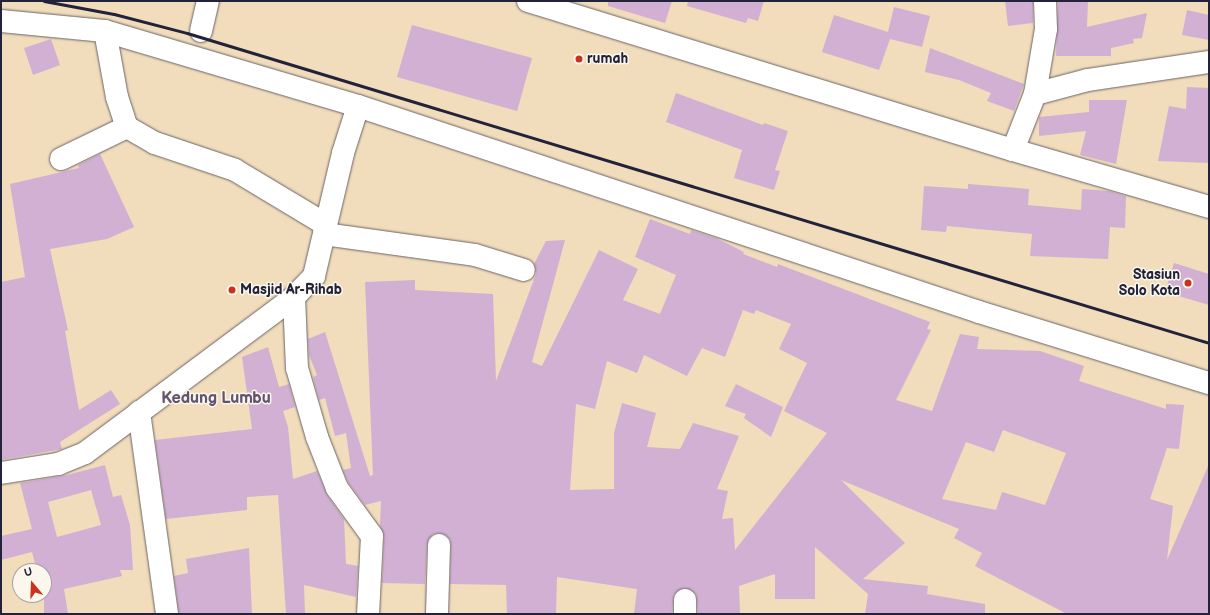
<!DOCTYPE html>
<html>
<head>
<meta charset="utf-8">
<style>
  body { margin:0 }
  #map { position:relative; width:1210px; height:615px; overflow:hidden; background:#f1dcbb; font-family:"Balsamiq Sans",sans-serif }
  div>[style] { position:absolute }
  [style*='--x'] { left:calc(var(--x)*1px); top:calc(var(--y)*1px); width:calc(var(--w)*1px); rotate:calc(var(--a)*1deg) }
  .building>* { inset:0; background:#d2b0d3 }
  .roads { filter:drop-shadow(0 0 1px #6a6368) drop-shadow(0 0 1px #6a6368) }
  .minor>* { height:22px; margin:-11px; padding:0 11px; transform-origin:11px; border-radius:11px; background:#fff }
  .tertiary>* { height:22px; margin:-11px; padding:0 11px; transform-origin:11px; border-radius:11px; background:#fff }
  .rail>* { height:3px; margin:-1.5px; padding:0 1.5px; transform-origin:1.5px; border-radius:1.5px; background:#22223b }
  .dots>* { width:11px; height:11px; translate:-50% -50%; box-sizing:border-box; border:2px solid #fbf7ec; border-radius:50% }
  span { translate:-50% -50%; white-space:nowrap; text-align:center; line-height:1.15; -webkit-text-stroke:3px #fbf7ec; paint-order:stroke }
  .poi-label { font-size:14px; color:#22223b; font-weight:700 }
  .left { translate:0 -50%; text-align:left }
  .right { translate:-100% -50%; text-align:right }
  .quarter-label { font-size:16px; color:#605470; font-weight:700 }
  .frame { position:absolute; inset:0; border:2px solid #22223b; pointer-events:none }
  .north { position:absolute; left:12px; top:563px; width:40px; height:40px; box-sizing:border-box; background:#fbf7ec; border:1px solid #a4a2a5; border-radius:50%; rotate:341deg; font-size:11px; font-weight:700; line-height:16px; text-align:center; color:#22223b }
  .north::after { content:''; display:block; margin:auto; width:14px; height:18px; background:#c8321e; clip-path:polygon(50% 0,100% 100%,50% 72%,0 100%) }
</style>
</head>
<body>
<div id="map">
  <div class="building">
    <div style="clip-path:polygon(608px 1px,672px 1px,665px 23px,608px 6px)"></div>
    <div style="clip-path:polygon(688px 1px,764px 1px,758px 21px,748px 18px,746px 23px,687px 6px)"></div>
    <div style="clip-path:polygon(1005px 1px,1033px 1px,1033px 23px,1008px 26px)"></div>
    <div style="clip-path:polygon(1058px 1px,1088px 1px,1087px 27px,1147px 13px,1142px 38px,1133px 39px,1134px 43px,1111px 48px,1111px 56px,1056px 56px)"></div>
    <div style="clip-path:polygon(894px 7px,930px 16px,922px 47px,890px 39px,879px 70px,822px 52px,834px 15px,888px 32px)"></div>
    <div style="clip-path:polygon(1187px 10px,1209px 15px,1209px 40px,1182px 35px)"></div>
    <div style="clip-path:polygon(412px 25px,532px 58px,517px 111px,397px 77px)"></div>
    <div style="clip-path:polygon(51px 39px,60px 65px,33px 75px,24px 48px)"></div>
    <div style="clip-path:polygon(930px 48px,1024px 84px,1014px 111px,987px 101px,991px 93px,959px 80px,925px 72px)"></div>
    <div style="clip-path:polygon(1187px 87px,1209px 88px,1209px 163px,1158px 161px,1169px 106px,1186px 109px)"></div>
    <div style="clip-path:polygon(676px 93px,763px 125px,764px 123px,788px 131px,775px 170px,780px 171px,774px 190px,734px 178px,742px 150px,666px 122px)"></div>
    <div style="clip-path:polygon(1089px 100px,1127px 100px,1116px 164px,1080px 155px,1086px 131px,1039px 136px,1039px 117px,1089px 112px)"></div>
    <div style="clip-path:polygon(100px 154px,134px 227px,107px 239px,50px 249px,68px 330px,65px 331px,79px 410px,111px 390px,120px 404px,60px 442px,62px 449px,1px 460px,1px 282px,25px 277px,10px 184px,79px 168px,78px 165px)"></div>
    <div style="clip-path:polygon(968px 184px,1029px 189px,1028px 205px,1081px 210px,1082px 189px,1109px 191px,1126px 196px,1125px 228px,1110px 227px,1108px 259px,1030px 256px,1032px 234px,947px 226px,946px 232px,921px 230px,924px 186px,968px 189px)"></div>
    <div style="clip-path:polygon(evenodd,650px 219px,690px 234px,691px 230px,716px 238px,744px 252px,743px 254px,777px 267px,778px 264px,930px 322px,927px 329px,931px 330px,896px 400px,932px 411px,960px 334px,979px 337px,977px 349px,1040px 351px,1084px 366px,1079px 381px,1166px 409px,1166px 404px,1184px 405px,1179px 449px,1167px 448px,1150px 499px,1173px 506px,1167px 560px,1209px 464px,1209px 614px,1067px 614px,975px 566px,982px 553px,954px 538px,959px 529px,841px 480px,905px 543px,863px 579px,928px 586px,927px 594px,985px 604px,985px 614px,865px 614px,868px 594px,815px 547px,815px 599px,775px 599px,775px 574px,739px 586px,740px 614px,698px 614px,696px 594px,685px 588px,674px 594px,672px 614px,634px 614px,637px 589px,557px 577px,556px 614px,507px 614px,506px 585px,450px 584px,451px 545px,450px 539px,440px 533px,433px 534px,427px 544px,425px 584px,382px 583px,384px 537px,380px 526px,381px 501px,365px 505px,348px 482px,343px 470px,351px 468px,346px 433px,335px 436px,325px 398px,319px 400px,313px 377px,317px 375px,309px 355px,308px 339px,325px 332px,370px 476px,373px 475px,365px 282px,415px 280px,415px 290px,493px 294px,496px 381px,536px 274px,534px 264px,546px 241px,565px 240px,532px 362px,542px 366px,599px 250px,638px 269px,623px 300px,660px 314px,676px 275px,635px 257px,650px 219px,743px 310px,754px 314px,756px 310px,791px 324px,779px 349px,807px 363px,784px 411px,827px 433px,735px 550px,733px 518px,722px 519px,728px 491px,717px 489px,739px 436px,693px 423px,680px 449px,647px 447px,656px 413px,622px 403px,614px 433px,614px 489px,570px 490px,576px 404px,595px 409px,607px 361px,637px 373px,644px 355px,687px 376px,702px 348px,725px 357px,743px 310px,650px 219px,1003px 430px,1066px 453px,1045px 505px,1002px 492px,996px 510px,942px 499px,966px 442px,994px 452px,1003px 430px)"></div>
    <div style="clip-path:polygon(1174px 263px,1209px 274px,1209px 305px,1165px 292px)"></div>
    <div style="clip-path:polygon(268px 347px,279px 387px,289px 384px,295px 407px,283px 411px,288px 427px,293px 479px,317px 471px,327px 495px,344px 519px,346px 564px,358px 566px,356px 597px,304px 585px,305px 614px,286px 614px,278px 495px,247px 497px,247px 510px,166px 519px,155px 440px,252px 429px,242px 357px)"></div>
    <div style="clip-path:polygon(736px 384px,783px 407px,771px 437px,744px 418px,746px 414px,725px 406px)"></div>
    <div style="clip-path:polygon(evenodd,105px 465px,113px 497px,121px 495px,130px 525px,133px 570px,120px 570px,122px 576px,64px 589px,68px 614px,44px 614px,44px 571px,37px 571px,32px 552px,1px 560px,1px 536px,32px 529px,20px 483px,67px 475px,105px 465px,91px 490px,101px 525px,57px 537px,48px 502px,91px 490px)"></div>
    <div style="clip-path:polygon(249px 548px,252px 614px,179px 614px,174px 576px,188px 573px,186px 559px)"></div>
  </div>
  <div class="roads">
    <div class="minor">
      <div style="--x:1;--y:21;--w:104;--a:5.5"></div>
      <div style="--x:105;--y:31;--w:264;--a:16.5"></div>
      <div style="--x:105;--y:31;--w:67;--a:79.7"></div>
      <div style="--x:117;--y:97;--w:32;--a:72"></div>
      <div style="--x:201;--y:31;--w:31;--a:-77"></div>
      <div style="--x:1035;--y:94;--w:66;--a:-80.4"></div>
      <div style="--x:1046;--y:29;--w:28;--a:-92"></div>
      <div style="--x:1013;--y:150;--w:60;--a:-68.6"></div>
      <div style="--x:1035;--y:94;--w:55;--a:-14.8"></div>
      <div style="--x:1088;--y:80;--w:122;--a:-8.5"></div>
      <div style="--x:61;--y:159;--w:73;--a:-25.9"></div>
      <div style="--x:127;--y:127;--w:32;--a:30"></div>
      <div style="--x:155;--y:143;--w:84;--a:18.6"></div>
      <div style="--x:235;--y:170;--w:105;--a:31"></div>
      <div style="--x:324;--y:234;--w:152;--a:7.9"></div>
      <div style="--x:475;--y:255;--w:51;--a:17"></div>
      <div style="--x:294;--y:297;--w:71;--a:87.6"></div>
      <div style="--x:297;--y:368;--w:72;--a:73.8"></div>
      <div style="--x:317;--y:437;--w:55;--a:68.6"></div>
      <div style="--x:337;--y:488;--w:59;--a:53.9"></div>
      <div style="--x:372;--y:536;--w:78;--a:92.9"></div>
      <div style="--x:139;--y:412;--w:204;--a:82.1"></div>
      <div style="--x:1;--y:473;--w:58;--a:-9"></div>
      <div style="--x:58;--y:464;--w:29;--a:-22"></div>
      <div style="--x:85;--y:453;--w:261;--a:-36.7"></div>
      <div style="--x:294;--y:297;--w:29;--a:-46"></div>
      <div style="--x:314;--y:276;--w:126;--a:-76.7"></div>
      <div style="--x:343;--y:153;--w:49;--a:-72.3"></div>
      <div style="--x:358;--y:106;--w:654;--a:18.35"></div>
      <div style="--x:979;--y:312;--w:241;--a:17.2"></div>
      <div style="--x:437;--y:614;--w:69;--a:-88.3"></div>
      <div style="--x:685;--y:614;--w:14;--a:-90"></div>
    </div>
    <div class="tertiary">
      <div style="--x:528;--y:1;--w:507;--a:17.08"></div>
      <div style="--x:1013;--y:150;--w:204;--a:16.2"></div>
    </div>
  </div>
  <div class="rail">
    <div style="--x:44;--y:1;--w:71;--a:10.5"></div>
    <div style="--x:114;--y:14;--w:75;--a:14.6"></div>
    <div style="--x:187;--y:33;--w:1068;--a:16.87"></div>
  </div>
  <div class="dots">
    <div style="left:579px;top:59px;background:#c8321e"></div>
    <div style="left:1188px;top:283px;background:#c8321e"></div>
    <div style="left:232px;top:290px;background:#c8321e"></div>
  </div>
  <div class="poi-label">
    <span class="left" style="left:587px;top:59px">rumah</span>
    <span class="right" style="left:1180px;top:283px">Stasiun<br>Solo Kota</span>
    <span class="left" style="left:240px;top:290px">Masjid Ar-Rihab</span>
  </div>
  <div class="quarter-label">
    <span style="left:216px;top:399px">Kedung Lumbu</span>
  </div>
  <div class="frame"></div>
  <div class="north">U</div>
</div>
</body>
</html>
